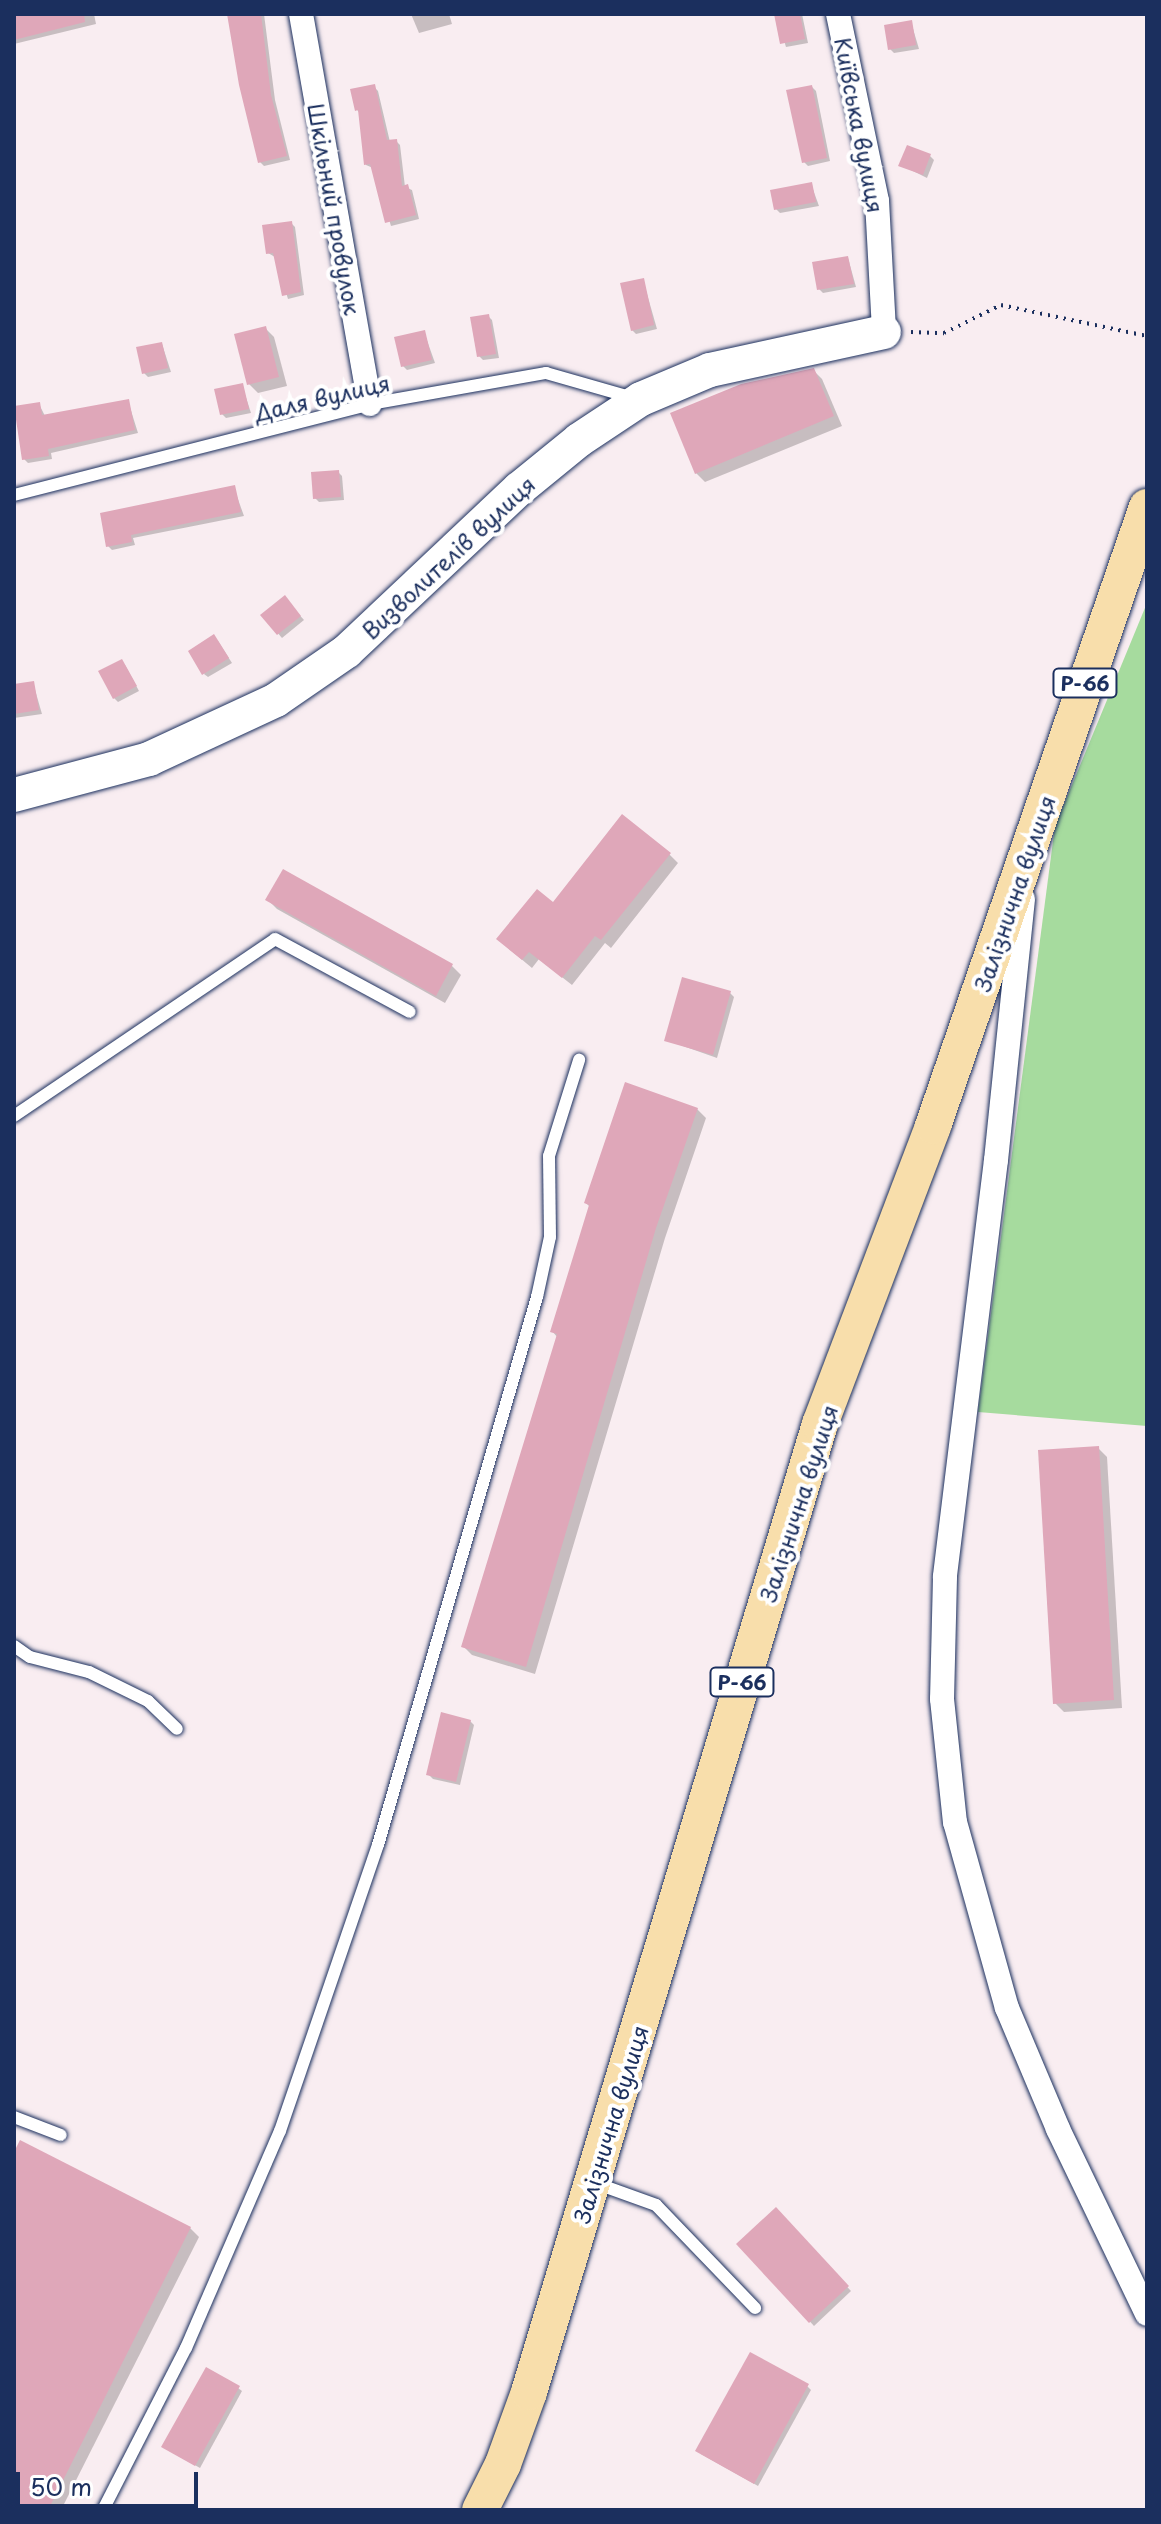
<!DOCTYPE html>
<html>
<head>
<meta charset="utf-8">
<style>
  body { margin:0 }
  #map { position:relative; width:1161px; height:2524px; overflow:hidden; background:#f9edf1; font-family:"Playpen Sans",sans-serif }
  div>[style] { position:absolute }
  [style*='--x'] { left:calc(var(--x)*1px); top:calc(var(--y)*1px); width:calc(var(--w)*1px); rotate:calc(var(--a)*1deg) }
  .green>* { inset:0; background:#a6db9e }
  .shadow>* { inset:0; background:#0003 }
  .building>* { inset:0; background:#dfa7b9 }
  .path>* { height:4px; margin-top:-2px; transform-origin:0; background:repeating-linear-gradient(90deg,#1b2f5e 0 2px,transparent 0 8px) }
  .roads { filter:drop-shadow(0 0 2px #1b2f5e) drop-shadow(0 0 2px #1b2f5e) }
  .lane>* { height:12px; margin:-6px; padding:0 6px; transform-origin:6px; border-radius:6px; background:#fff }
  .street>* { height:24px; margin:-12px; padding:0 12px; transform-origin:12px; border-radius:12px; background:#fff }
  .secondary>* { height:34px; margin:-17px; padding:0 17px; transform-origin:17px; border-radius:17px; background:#fff }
  .primary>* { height:36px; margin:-18px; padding:0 18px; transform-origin:18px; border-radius:18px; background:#f8deab }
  span { translate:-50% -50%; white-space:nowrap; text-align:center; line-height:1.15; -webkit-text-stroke:8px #fff; paint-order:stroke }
  .shield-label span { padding:2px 6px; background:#fff; border:2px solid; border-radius:6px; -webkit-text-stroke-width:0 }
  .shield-label { font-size:20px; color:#1b2f5e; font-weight:700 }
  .street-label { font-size:22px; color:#1b2f5e }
  .frame { position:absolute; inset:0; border:16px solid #1b2f5e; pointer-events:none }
  .scale { position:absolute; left:16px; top:2472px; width:182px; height:36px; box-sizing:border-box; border:4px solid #1b2f5e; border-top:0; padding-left:10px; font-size:24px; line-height:28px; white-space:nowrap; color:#1b2f5e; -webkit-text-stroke:6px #fff; paint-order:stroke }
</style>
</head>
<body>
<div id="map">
  <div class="green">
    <div style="clip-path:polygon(1147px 603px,1147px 1426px,978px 1412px,1055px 826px)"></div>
  </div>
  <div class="shadow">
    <div style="clip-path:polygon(14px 14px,94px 14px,96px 24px,14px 44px)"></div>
    <div style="clip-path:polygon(229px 14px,264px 14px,275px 100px,290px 160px,264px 166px,260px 162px)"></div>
    <div style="clip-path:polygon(411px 14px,449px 14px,452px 24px,419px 33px)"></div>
    <div style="clip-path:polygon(776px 14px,802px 14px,808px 43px,786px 47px)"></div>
    <div style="clip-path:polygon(911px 22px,919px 49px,894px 53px,890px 49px)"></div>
    <div style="clip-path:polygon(374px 87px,378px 91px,390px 142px,396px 141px,400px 145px,405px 187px,412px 190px,419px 219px,391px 226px,373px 168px,366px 165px,361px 114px,357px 110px)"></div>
    <div style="clip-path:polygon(812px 87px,816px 91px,830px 161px,808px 166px,804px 162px)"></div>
    <div style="clip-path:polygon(930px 156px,934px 160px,927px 178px,901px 165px)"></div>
    <div style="clip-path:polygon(811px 184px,819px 206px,780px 213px,776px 209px)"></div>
    <div style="clip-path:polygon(291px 223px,295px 227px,304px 295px,288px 299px,275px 257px,268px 253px)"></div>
    <div style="clip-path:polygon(848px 258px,856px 287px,823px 293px,819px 289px)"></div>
    <div style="clip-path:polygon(643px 280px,657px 329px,636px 334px,632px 330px)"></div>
    <div style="clip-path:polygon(488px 316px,492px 320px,499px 358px,483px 360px,479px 356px)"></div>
    <div style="clip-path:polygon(265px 328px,274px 337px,287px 386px,258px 393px,249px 384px)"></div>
    <div style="clip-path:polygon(424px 332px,435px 363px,407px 370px,403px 366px)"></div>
    <div style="clip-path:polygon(162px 344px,171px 372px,148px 377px,144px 373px)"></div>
    <div style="clip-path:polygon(813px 370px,822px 379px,842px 426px,705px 482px,696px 473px)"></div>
    <div style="clip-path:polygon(242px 385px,251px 413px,226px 418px,222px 414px)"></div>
    <div style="clip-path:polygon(128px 401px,138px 433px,51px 453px,52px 459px,28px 463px,24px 459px,39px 404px,45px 416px)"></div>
    <div style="clip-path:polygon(338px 472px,342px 476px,344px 500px,319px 502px,315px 498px)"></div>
    <div style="clip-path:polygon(234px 488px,244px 516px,133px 538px,135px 545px,112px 550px,108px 546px,102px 515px)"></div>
    <div style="clip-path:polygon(288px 602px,304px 620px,282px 638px,263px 616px)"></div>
    <div style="clip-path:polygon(218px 641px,232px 663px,208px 677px,204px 674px)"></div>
    <div style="clip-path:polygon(125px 665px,139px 691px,118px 702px,114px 698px)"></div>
    <div style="clip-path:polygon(33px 683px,42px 714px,14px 718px,14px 687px)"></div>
    <div style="clip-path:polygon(669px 854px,678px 863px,611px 948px,605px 943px,572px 985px,539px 959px,532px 968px,508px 948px,553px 904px)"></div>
    <div style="clip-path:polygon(284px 872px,452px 966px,461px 975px,445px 1003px,277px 909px,268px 900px)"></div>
    <div style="clip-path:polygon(730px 993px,734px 997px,717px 1058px,666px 1040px)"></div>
    <div style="clip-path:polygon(697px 1109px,706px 1118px,665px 1238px,535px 1674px,472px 1655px,463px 1646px,558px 1338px,552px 1331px,590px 1207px,586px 1203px)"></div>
    <div style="clip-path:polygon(1098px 1448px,1107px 1457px,1122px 1708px,1064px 1712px,1055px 1703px)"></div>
    <div style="clip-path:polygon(470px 1721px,474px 1725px,460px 1785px,433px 1779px,429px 1775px)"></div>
    <div style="clip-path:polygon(14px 2157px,190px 2228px,199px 2237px,61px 2510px,14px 2510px)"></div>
    <div style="clip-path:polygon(776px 2210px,851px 2291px,814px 2326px,739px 2244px)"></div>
    <div style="clip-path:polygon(807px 2386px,811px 2390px,758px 2486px,701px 2454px)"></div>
    <div style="clip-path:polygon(238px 2388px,242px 2391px,200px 2468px,168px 2450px)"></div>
  </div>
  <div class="building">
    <div style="clip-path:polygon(14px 14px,84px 14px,85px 22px,14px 40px)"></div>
    <div style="clip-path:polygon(227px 14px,261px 14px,271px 95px,287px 156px,258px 163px,239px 85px)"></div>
    <div style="clip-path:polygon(774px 14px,800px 14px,805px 39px,780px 44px)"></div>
    <div style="clip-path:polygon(912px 20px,916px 45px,888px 50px,884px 25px)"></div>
    <div style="clip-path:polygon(375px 84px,387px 140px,397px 139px,402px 186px,408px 184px,416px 215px,385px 223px,370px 164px,364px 165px,358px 110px,355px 111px,350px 89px)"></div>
    <div style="clip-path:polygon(812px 85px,827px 158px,802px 163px,786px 90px)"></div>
    <div style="clip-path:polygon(907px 145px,931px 154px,923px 175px,898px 166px)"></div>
    <div style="clip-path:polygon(812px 182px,816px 202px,774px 210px,770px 190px)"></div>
    <div style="clip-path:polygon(292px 221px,301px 292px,282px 296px,273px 253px,266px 254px,262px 225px)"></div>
    <div style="clip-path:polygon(848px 256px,854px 284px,817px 290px,812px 262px)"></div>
    <div style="clip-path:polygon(644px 278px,654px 325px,631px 331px,620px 283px)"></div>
    <div style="clip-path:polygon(489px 314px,496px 354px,477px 357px,470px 317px)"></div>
    <div style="clip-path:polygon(266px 326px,279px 377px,247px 385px,234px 334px)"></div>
    <div style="clip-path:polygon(425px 330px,432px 360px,401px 367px,394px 337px)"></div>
    <div style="clip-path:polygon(162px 342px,168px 368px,142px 374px,136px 347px)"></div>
    <div style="clip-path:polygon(814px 368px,834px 416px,695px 474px,670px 413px,741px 384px)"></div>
    <div style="clip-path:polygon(243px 383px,249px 409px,220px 415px,214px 389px)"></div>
    <div style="clip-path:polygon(129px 399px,135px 430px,48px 449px,49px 456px,22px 460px,14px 406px,40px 402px,42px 415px)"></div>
    <div style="clip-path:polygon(339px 470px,341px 497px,313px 499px,311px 472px)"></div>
    <div style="clip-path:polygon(235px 485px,241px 512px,131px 535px,132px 542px,106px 547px,100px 513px)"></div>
    <div style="clip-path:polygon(285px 595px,301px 616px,277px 635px,260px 615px)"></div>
    <div style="clip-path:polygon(214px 634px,229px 658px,202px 675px,188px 651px)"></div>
    <div style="clip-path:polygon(122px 659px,137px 686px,113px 699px,98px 671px)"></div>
    <div style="clip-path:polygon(34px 681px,39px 710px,14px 714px,14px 684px)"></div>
    <div style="clip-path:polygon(622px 814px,671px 853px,601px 940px,595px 936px,562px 978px,529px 952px,522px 960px,496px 939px,537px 889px,553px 902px)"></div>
    <div style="clip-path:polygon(283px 869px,453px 964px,436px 996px,265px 900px)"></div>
    <div style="clip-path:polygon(682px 977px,731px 991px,713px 1055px,664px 1041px)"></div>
    <div style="clip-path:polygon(625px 1082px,698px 1108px,656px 1228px,526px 1667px,461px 1647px,557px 1334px,550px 1332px,589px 1205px,584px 1203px)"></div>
    <div style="clip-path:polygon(1099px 1446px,1114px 1700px,1053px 1704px,1038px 1450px)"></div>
    <div style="clip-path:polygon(441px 1712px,471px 1720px,456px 1782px,426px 1775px)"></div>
    <div style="clip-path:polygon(20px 2140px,191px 2227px,48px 2510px,14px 2510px,14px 2152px)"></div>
    <div style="clip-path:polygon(776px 2207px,849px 2286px,809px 2323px,736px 2244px)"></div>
    <div style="clip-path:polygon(750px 2352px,809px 2384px,754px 2484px,695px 2451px)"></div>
    <div style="clip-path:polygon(206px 2367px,240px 2386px,195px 2466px,161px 2447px)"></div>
  </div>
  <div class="path">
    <div style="--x:911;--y:332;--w:33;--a:2"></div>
    <div style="--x:944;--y:333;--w:64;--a:-26.2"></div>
    <div style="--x:1001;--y:305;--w:149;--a:12"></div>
  </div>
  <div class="roads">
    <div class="lane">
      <div style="--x:14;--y:495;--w:367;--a:-14.3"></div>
      <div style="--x:370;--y:404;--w:179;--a:-10"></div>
      <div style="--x:546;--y:373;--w:91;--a:15.9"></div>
      <div style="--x:14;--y:1116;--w:315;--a:-34.1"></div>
      <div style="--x:275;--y:939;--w:153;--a:28.4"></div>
      <div style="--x:14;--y:1646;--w:19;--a:35"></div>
      <div style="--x:30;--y:1657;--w:61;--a:14.3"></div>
      <div style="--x:89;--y:1672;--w:66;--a:26.2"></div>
      <div style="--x:148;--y:1701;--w:40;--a:44"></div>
      <div style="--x:14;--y:2117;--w:50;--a:21"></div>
      <div style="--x:595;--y:2183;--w:65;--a:19.8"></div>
      <div style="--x:656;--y:2205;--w:143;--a:46.1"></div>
      <div style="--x:103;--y:2510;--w:182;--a:-62.9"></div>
      <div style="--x:186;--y:2348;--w:236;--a:-66.6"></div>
      <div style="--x:280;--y:2131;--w:302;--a:-71.1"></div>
      <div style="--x:378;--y:1845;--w:571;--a:-73.82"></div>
      <div style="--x:537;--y:1297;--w:61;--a:-77.8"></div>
      <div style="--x:550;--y:1237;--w:81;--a:-90.7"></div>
      <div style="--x:549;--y:1156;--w:101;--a:-72.6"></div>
    </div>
    <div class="street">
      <div style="--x:301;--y:14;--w:396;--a:80"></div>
      <div style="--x:838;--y:14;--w:191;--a:78.2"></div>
      <div style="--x:877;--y:201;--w:131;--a:86.9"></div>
      <div style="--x:1023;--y:899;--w:262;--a:95.9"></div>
      <div style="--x:996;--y:1160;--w:420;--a:97"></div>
      <div style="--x:945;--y:1577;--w:122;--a:91.4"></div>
      <div style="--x:942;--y:1699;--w:124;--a:84"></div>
      <div style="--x:955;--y:1822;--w:193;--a:74.4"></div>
      <div style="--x:1007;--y:2008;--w:131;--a:67.1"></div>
      <div style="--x:1058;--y:2129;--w:205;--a:64.3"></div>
    </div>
    <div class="secondary">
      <div style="--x:14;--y:795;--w:140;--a:-14.9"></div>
      <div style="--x:149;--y:759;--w:140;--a:-24.9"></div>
      <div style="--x:276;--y:700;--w:86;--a:-34.6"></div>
      <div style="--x:347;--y:651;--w:236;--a:-43.3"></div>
      <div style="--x:519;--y:489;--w:77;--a:-39.2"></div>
      <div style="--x:579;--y:440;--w:74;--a:-33.5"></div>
      <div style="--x:641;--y:399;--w:75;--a:-22.8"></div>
      <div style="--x:710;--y:370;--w:178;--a:-12.3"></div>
    </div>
    <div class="primary">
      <div style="--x:480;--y:2510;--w:51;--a:-63.4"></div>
      <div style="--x:503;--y:2464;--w:77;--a:-70.1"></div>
      <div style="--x:529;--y:2392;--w:1011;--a:-73.27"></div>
      <div style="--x:820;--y:1424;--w:319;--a:-69.2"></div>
      <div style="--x:933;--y:1126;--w:655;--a:-70.93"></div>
    </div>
  </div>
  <div class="shield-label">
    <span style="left:1085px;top:683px">Р-66</span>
    <span style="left:742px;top:1682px">Р-66</span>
  </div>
  <div class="street-label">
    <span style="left:860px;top:125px;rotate:79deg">Київська вулиця</span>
    <span style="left:335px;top:209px;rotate:80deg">Шкільний провулок</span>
    <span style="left:322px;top:397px;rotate:-13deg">Даля вулиця</span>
    <span style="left:448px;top:557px;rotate:-43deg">Визволителів вулиця</span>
    <span style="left:1014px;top:893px;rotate:-71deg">Залізнична вулиця</span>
    <span style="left:798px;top:1503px;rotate:-72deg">Залізнична вулиця</span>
    <span style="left:610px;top:2124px;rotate:-73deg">Залізнична вулиця</span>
  </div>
  <div class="frame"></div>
  <div class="scale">50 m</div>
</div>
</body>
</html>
